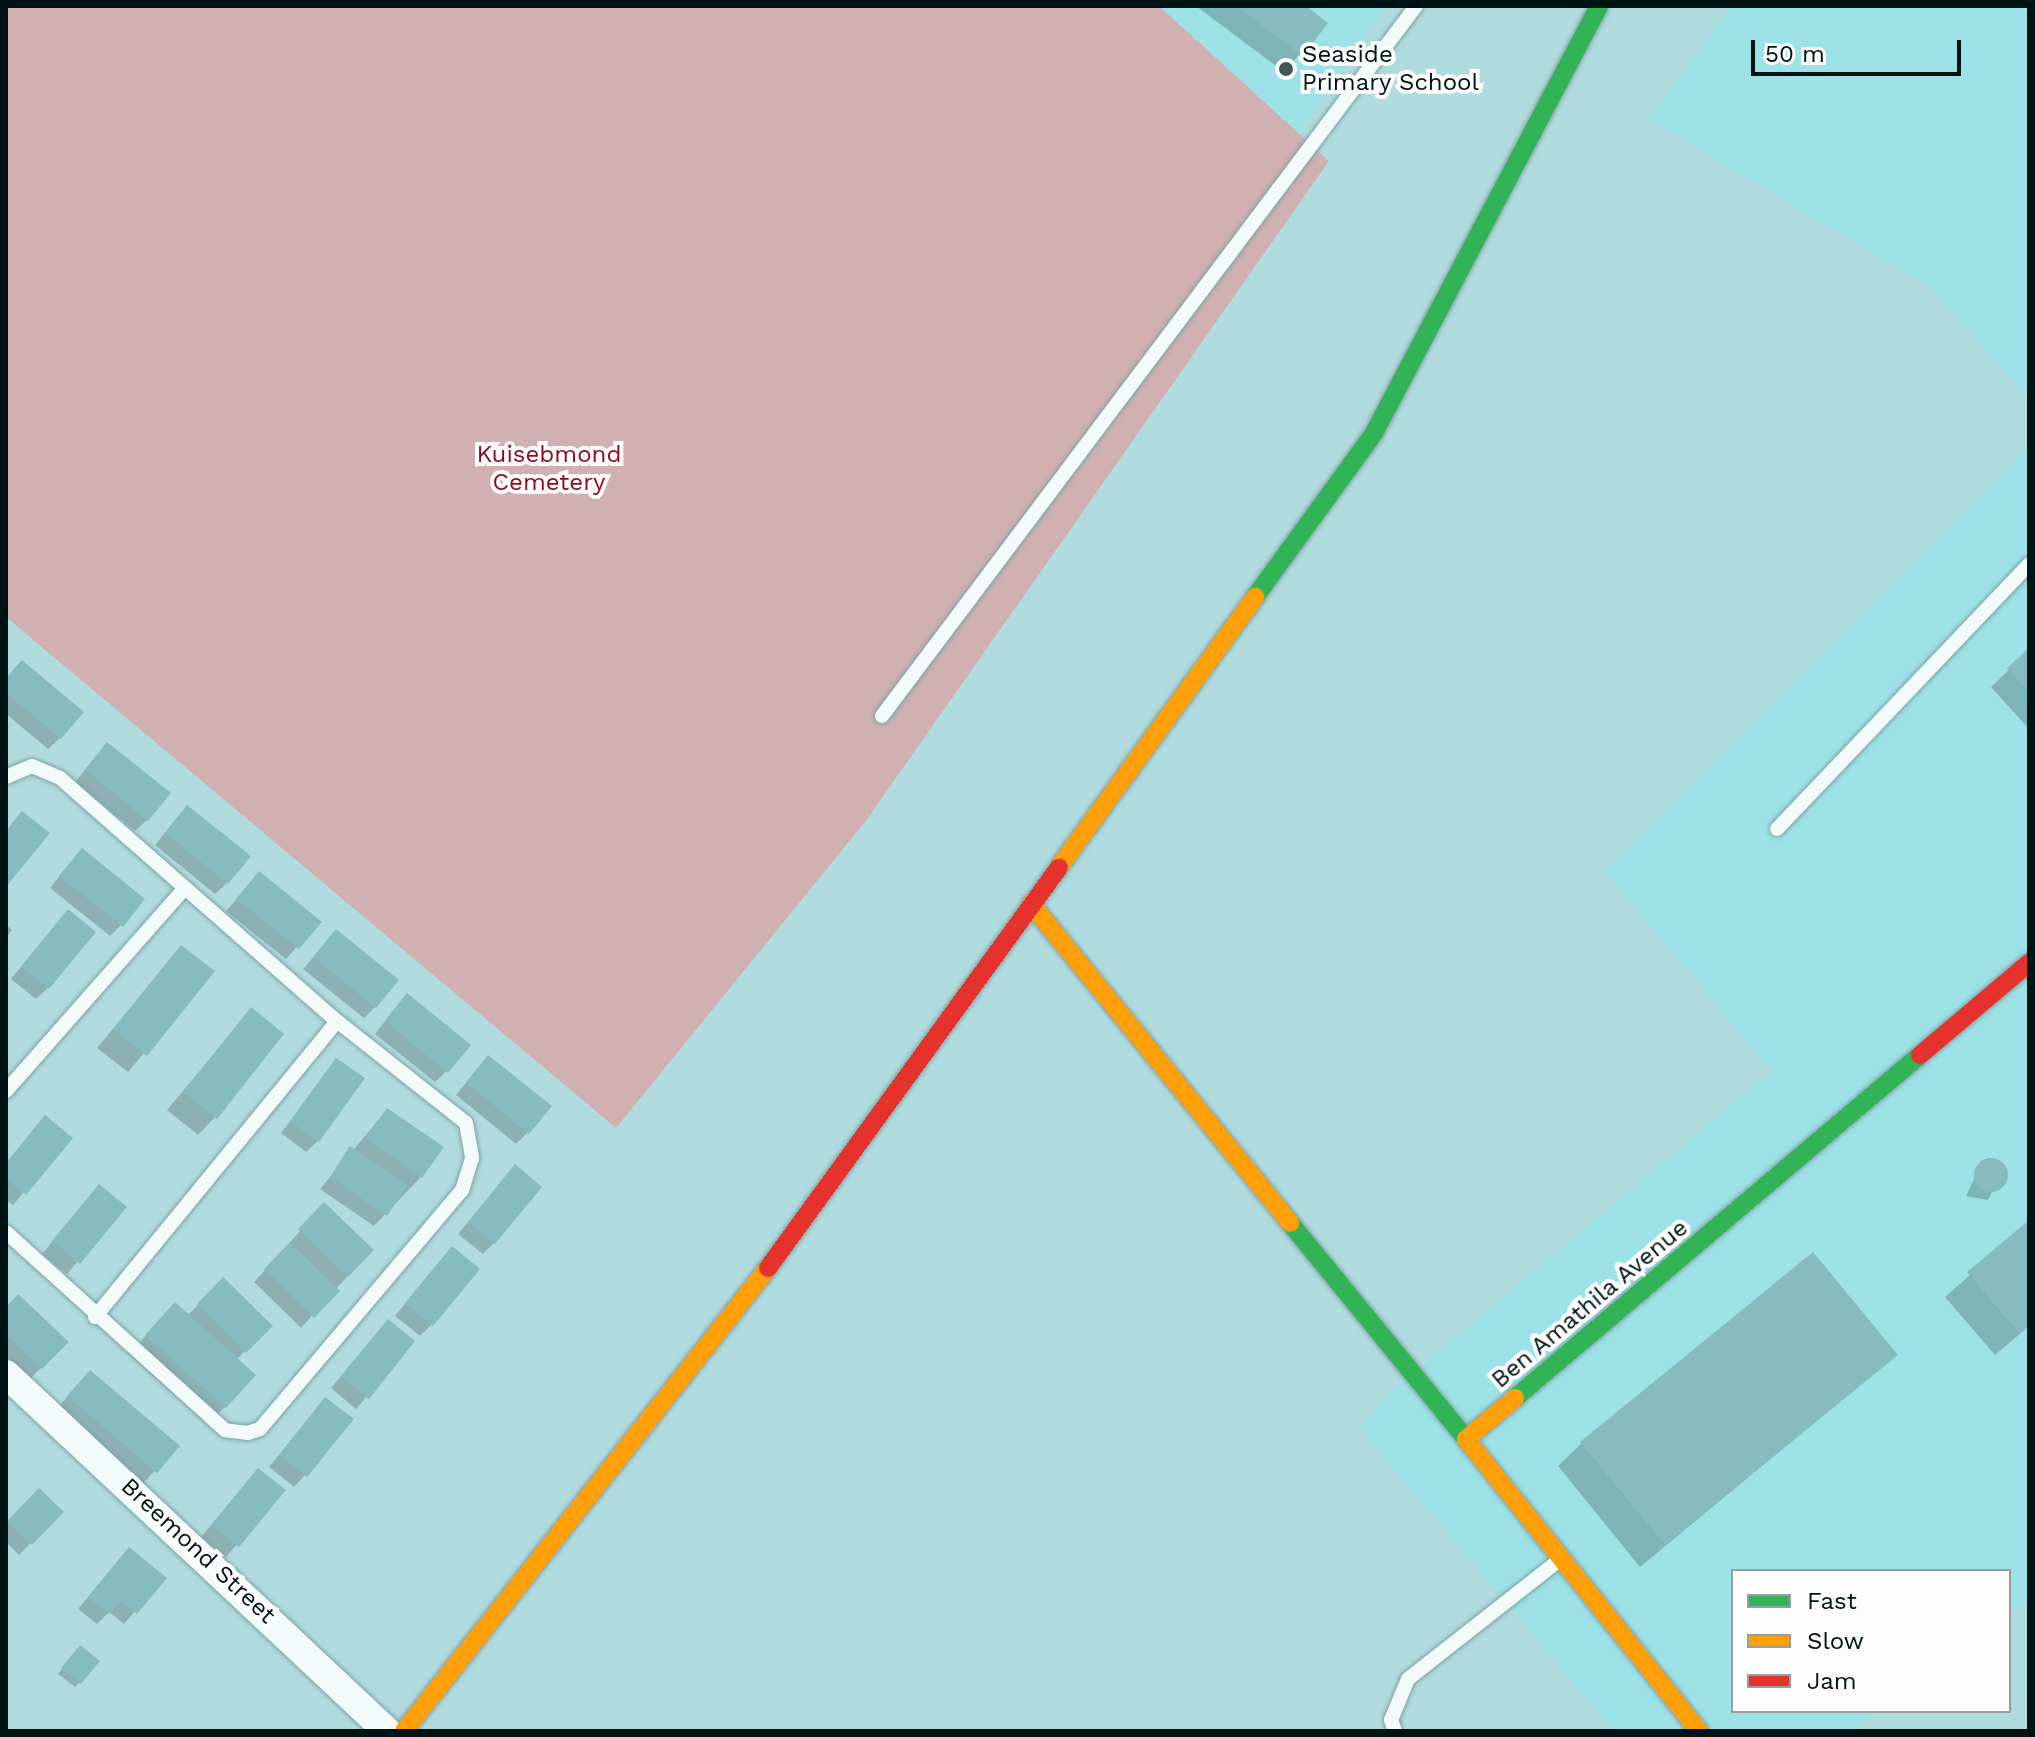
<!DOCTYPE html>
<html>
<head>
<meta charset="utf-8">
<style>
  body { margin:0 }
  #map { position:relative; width:2035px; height:1737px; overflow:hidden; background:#b1dcdf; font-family:"Work Sans",sans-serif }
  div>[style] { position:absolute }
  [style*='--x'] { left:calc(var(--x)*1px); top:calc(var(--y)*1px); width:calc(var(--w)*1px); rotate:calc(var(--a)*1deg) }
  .built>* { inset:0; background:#9de2e7 }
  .green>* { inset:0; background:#d0b0b0 }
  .shadow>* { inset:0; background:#0003 }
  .building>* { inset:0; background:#86bbbf }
  .round { border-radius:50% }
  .roads { filter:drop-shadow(0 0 2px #80a3a5) drop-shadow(0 0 2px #80a3a5) }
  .lane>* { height:14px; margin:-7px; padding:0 7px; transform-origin:7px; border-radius:7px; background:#f3fafa }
  .street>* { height:28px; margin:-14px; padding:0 14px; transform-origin:14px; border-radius:14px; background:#f3fafa }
  .fast>* { height:18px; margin:-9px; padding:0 9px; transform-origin:9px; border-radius:9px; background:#30b455 }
  .slow>* { height:18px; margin:-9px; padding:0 9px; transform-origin:9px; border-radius:9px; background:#ff9f0a }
  .jam>* { height:18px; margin:-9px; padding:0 9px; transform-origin:9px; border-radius:9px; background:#e5322d }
  .dots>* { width:22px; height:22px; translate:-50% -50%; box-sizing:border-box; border:4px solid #fdfdfd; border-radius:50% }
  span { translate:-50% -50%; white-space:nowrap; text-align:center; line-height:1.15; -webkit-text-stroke:8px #fdfdfd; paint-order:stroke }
  .poi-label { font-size:24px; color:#001314 }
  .left { translate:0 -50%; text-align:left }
  .park-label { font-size:24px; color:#880b1e }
  .street-label { font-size:24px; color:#001314 }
  .frame { position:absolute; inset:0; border:8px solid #001314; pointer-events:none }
  .legend { position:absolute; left:1731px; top:1569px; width:280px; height:144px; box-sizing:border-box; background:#fdfdfd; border:2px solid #989fa0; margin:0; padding:10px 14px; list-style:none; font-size:24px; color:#001314 }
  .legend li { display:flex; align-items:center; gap:16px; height:40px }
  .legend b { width:40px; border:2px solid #989fa0 }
  .scale { position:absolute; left:1751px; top:40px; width:210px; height:36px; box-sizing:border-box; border:4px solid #001314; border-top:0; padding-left:10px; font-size:24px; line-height:28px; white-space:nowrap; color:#001314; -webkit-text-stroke:6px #fdfdfd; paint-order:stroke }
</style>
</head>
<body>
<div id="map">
  <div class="built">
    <div style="clip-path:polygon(1159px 6px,1387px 6px,1298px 132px)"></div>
    <div style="clip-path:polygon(1730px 6px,2029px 6px,2029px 398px,1929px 286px,1650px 120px)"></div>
    <div style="clip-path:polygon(2029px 445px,2029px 1599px,2009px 1614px,2009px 1571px,1733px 1571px,1733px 1711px,1879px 1711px,1852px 1731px,1614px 1731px,1359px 1427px,1391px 1391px,1772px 1071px,1604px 870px)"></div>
  </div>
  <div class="green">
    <div style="clip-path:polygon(6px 6px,1159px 6px,1329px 161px,865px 822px,616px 1128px,6px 617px)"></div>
  </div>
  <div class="shadow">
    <div style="clip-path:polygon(1196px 6px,1302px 6px,1326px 24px,1284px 72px)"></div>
    <div style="clip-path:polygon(2029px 651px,2029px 729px,1991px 687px)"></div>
    <div style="clip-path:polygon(6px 679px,60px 738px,48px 749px,6px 714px)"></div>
    <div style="clip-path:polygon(96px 756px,147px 820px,135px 831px,75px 782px)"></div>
    <div style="clip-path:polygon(176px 819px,227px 883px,215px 894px,155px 845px)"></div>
    <div style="clip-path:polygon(71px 862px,121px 925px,110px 936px,50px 888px)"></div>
    <div style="clip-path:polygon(259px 874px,319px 922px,286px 959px,226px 911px)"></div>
    <div style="clip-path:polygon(57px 923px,48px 988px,36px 999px,11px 979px)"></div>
    <div style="clip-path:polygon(6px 925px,12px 930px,6px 938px)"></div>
    <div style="clip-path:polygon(336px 931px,375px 1007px,364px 1018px,303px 969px)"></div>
    <div style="clip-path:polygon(181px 947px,212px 972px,128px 1072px,97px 1048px)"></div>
    <div style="clip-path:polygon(396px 1007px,447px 1071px,435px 1082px,375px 1034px)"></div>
    <div style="clip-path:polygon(251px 1010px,215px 1117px,198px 1135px,167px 1110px)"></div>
    <div style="clip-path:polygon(337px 1060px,318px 1141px,306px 1152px,281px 1133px)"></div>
    <div style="clip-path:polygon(477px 1069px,528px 1132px,516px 1144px,456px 1095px)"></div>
    <div style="clip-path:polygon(387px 1110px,421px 1177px,374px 1226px,320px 1189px)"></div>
    <div style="clip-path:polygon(70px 1138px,13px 1205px,6px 1200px,6px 1163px)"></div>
    <div style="clip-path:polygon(1982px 1162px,2004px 1167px,1988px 1200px,1966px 1196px)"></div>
    <div style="clip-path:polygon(515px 1167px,494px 1243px,483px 1254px,458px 1234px)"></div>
    <div style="clip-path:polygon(88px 1198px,124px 1207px,67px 1274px,42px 1254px)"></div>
    <div style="clip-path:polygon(324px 1205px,371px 1250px,301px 1328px,254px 1282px)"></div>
    <div style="clip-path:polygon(2029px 1223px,2029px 1326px,1995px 1355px,1945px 1297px)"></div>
    <div style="clip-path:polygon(441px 1260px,431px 1325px,420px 1336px,395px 1316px)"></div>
    <div style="clip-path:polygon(223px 1280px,270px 1326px,236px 1360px,225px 1407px,207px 1424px,129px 1354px,157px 1323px,187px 1316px)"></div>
    <div style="clip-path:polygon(6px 1309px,66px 1342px,30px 1379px,6px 1356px)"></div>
    <div style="clip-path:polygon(388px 1321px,413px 1342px,356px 1409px,331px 1388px)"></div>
    <div style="clip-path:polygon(1896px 1355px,1640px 1567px,1558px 1466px,1582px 1443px)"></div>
    <div style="clip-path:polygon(90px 1372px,177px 1446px,138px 1489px,51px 1415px)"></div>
    <div style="clip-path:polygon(325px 1399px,305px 1475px,294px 1487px,269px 1467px)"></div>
    <div style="clip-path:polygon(258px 1470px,283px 1490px,226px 1557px,201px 1537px)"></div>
    <div style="clip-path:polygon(39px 1491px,61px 1512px,19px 1555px,6px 1542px,6px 1525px)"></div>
    <div style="clip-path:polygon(118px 1561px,164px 1578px,124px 1624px,109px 1612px,97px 1624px,78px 1609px)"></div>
    <div style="clip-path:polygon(75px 1652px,80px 1682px,75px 1687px,58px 1674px)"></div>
  </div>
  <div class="building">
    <div style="clip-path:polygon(1236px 6px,1306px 6px,1328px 23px,1303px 56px)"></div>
    <div style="clip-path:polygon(2029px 648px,2029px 693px,2007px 668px)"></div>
    <div style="clip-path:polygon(22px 660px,84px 712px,61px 739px,6px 693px,6px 678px)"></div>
    <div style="clip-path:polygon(107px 742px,171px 793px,148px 821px,85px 770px)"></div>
    <div style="clip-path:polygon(187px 805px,251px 856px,228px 884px,165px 833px)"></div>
    <div style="clip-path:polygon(22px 811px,50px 833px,6px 887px,6px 831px)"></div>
    <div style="clip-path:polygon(82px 848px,145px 899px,123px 927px,59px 876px)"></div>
    <div style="clip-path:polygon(259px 871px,322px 922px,299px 949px,236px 899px)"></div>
    <div style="clip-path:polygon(68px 909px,96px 932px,49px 989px,21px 967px)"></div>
    <div style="clip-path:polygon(336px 929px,399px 980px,376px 1008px,313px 957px)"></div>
    <div style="clip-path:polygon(181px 945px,215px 971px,147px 1056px,113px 1029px)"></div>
    <div style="clip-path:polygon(407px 993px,471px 1045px,448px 1073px,385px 1021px)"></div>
    <div style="clip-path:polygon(251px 1007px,284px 1034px,217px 1119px,183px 1092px)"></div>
    <div style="clip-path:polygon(488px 1055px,552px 1106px,529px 1134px,466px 1083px)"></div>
    <div style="clip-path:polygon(336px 1058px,365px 1078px,319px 1142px,290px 1121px)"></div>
    <div style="clip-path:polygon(387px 1108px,444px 1147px,422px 1178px,365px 1138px)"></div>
    <div style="clip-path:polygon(45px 1115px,73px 1138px,26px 1195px,6px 1179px,6px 1163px)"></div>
    <div style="clip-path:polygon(350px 1146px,408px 1185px,387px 1216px,330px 1177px)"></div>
    <div class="round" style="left:1974px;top:1158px;width:34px;height:34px"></div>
    <div style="clip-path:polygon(515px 1164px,542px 1187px,495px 1244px,468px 1222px)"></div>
    <div style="clip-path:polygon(99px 1184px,127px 1207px,80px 1264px,52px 1241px)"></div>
    <div style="clip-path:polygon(324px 1202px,374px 1250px,348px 1277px,298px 1229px)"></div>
    <div style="clip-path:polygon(2029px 1220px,2029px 1325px,2019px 1333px,1967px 1272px)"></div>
    <div style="clip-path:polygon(290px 1242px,340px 1291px,314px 1318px,264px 1269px)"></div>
    <div style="clip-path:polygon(452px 1246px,480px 1269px,433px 1326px,405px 1303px)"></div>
    <div style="clip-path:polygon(1813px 1252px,1898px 1355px,1665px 1545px,1580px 1442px)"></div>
    <div style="clip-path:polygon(223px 1277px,273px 1326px,246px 1353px,197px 1304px)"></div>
    <div style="clip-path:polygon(18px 1294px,69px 1342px,42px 1369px,6px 1334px,6px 1307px)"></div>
    <div style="clip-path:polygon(175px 1302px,256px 1375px,226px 1408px,145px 1335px)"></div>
    <div style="clip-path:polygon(388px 1319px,415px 1341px,369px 1399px,341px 1376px)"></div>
    <div style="clip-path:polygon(90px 1370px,180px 1446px,157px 1473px,67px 1396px)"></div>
    <div style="clip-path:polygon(325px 1397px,354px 1419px,307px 1477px,279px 1455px)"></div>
    <div style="clip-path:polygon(258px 1468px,286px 1490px,239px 1547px,211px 1525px)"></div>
    <div style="clip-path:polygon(39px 1488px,64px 1512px,32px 1545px,7px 1521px)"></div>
    <div style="clip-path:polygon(129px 1547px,167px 1578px,137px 1614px,120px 1601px,110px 1614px,88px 1597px)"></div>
    <div style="clip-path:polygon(80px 1645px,100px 1661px,81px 1684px,61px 1668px)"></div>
  </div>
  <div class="roads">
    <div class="lane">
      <div style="--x:882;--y:716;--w:888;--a:-53.05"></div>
      <div style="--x:6;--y:777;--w:28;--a:-23"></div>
      <div style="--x:32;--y:766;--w:30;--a:23"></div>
      <div style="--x:60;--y:778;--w:368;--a:41.3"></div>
      <div style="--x:337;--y:1021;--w:164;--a:38.3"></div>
      <div style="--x:466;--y:1123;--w:36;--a:80"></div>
      <div style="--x:472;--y:1158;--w:34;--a:107"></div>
      <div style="--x:462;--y:1190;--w:313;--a:130.2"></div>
      <div style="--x:260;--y:1429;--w:13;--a:162"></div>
      <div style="--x:248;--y:1433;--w:23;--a:-173"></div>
      <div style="--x:225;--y:1430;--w:295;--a:-137.9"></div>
      <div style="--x:1777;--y:829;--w:366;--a:-46.4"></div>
      <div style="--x:6;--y:1091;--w:269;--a:-48.6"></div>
      <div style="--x:95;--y:1317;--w:382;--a:-50.7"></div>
      <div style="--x:1395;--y:1731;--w:12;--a:-110"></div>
      <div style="--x:1391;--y:1720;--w:44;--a:-67.5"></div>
      <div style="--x:1408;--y:1679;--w:191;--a:-38.2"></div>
    </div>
    <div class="street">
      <div style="--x:6;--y:1374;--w:522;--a:43.14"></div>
    </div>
    <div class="fast">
      <div style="--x:1255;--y:597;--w:203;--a:-54"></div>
      <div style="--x:1374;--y:433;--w:483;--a:-62.2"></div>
      <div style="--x:1290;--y:1223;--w:279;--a:50.8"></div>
      <div style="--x:1515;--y:1398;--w:531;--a:-40.26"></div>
    </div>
    <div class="slow">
      <div style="--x:1059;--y:867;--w:334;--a:-54"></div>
      <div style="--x:1031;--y:904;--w:411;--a:50.9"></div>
      <div style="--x:1515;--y:1398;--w:64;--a:140.1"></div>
      <div style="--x:1466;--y:1439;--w:374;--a:51.4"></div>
      <div style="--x:404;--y:1731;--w:589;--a:-51.83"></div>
    </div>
    <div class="jam">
      <div style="--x:1920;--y:1055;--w:143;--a:-40.2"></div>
      <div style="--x:768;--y:1268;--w:495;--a:-54"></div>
    </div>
  </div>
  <div class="dots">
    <div style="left:1286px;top:69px;background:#3e595b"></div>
  </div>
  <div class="poi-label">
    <span class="left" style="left:1302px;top:69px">Seaside<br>Primary School</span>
  </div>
  <div class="park-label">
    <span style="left:549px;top:469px">Kuisebmond<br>Cemetery</span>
  </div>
  <div class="street-label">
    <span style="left:1590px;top:1304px;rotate:-40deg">Ben Amathila Avenue</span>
    <span style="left:198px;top:1551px;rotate:43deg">Breemond Street</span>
  </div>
  <div class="frame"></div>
  <ul class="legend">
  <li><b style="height:10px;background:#30b455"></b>Fast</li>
  <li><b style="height:10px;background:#ff9f0a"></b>Slow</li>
  <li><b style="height:10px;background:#e5322d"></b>Jam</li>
  </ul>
  <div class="scale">50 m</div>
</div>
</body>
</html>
